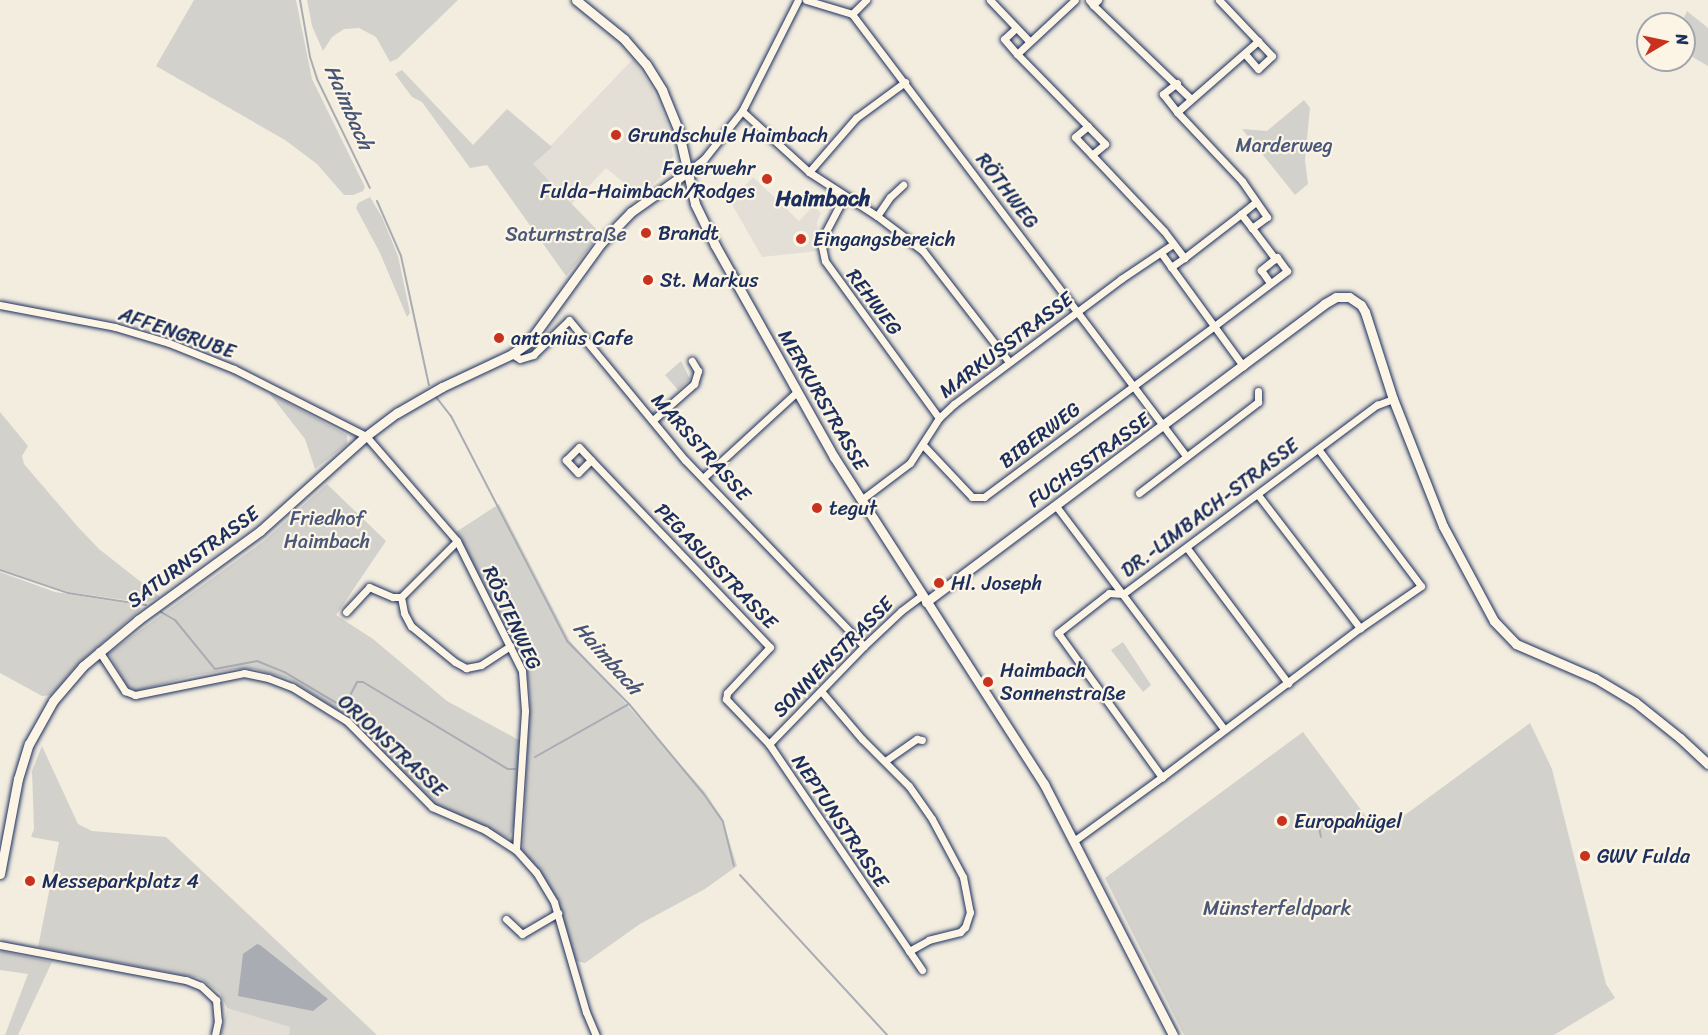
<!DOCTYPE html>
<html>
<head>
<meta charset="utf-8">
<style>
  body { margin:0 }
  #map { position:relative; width:1708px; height:1035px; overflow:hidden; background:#f3ede0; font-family:Sriracha,sans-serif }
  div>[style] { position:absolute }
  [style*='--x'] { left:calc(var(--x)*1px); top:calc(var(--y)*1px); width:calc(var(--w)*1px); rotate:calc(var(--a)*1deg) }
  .built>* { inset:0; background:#e3dfd6 }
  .green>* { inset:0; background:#d3d1cc }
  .water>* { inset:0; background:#a9acb3 }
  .stream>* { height:2px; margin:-1px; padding:0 1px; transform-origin:1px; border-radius:1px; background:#a9acb3 }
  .roads { filter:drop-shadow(0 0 2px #1b2f5e) drop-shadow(0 0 2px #1b2f5e) }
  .street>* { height:7px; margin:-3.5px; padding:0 3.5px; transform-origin:3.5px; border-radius:3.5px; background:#fcf5e5 }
  .secondary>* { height:9px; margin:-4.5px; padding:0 4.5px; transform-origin:4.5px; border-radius:4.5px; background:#fcf5e5 }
  .dots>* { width:16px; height:16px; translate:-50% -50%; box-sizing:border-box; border:3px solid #fcf5e5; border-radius:50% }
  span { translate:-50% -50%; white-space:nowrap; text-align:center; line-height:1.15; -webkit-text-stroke:4.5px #fcf5e5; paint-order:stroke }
  .poi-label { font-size:20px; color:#1b2f5e }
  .left { translate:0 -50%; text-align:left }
  .right { translate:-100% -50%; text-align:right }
  .park-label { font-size:20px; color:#49587a }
  .street-label { font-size:20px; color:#1b2f5e }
  .water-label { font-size:21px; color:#465478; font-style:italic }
  .quarter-label { font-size:22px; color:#1b2f5e; font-weight:700 }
  .north { position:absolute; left:1636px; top:12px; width:60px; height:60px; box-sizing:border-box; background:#fcf5e5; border:2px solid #a2a6af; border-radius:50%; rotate:81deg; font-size:16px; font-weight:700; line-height:24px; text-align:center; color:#1b2f5e }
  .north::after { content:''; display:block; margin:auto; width:21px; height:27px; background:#c8321e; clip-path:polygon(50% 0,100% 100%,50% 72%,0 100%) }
</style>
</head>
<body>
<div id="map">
  <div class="built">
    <div style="clip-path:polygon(633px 59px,652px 89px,667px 123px,673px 155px,669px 169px,640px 196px,606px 168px,572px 204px,533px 164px)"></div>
    <div style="clip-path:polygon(753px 177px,799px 221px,813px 206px,821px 213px,817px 222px,818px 251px,762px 257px,730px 201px)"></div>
    <div style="clip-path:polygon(227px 1008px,291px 1027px,289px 1035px,221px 1035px)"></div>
  </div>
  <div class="green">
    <div style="clip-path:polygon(194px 0,296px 0,312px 79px,365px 187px,363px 191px,353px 195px,344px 195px,317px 164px,285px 140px,156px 66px)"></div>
    <div style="clip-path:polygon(307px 0,458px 0,397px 59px,390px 62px,376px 37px,359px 28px,344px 29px,332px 37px,323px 51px,312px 26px)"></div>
    <div style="clip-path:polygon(1687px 11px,1708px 28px,1708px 66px,1684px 52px,1684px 24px,1681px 24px)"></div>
    <div style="clip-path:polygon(402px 70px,473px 145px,507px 109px,552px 147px,533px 164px,601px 234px,566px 276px,487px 165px,470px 168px,422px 102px,412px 97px,395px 74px)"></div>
    <div style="clip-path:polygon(1304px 100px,1310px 108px,1305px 160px,1308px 184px,1295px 195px,1242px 129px,1267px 131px)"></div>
    <div style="clip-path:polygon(370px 197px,382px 217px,398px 256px,410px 313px,407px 317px,380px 253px,356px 208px,358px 203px)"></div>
    <div style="clip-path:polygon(681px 361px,690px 379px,678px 390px,665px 375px)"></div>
    <div style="clip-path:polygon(269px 393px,347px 435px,347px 444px,315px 469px,305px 439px)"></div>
    <div style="clip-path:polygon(0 412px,28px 446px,22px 456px,24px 464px,78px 527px,99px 549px,160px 597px,146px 603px,68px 592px,0 569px)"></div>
    <div style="clip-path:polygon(327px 484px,386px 541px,336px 615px,373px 639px,447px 701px,519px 740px,514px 826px,509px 838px,435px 805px,343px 714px,290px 679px,254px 669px,235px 669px,192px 676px,136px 691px,127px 686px,115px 665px,109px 653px,264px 541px)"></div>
    <div style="clip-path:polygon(499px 504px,570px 641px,705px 792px,722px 818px,737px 866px,705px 889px,640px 924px,585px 963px,576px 961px,550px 888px,523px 852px,530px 698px,527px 673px,456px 532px)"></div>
    <div style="clip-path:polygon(0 572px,55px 592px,138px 605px,141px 609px,80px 662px,51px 695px,42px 696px,0 673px)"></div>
    <div style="clip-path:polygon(1123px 642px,1151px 685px,1143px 692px,1111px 650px)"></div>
    <div style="clip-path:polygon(1530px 723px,1552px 769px,1606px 984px,1615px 998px,1554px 1035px,1184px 1035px,1105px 878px,1303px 732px,1379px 834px)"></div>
    <div style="clip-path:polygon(42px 746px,78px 824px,92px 831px,166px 837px,377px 1035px,289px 1035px,290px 1027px,227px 1008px,220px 993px,200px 978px,38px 947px,59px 842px,31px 837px,34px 829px,32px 771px)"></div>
    <div style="clip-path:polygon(0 951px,52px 962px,18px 1035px,5px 1035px,28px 974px,0 970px)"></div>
  </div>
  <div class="water">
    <div style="clip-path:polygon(257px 944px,260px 945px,328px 999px,313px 1011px,238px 996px,243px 954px)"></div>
  </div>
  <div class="stream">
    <div style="--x:300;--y:0;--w:58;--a:80"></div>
    <div style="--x:310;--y:57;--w:23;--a:72"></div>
    <div style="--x:317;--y:79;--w:121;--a:64.1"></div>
    <div style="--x:377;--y:201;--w:60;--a:66.4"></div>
    <div style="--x:401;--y:256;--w:132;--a:77.8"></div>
    <div style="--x:436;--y:397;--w:24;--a:52"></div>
    <div style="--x:451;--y:416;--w:253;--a:62.7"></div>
    <div style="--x:567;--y:641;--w:88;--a:45.5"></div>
    <div style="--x:629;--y:704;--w:116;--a:50.3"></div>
    <div style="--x:703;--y:793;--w:35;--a:55"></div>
    <div style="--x:723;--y:822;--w:45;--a:76"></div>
    <div style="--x:0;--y:570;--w:72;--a:18.7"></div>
    <div style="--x:68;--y:593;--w:79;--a:8.7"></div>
    <div style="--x:161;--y:612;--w:16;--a:30"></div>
    <div style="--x:175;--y:620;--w:63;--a:50.8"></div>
    <div style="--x:215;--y:669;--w:43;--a:-10.8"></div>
    <div style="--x:257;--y:661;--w:31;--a:22"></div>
    <div style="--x:286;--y:673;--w:63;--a:30.7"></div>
    <div style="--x:340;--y:705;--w:6;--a:-18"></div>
    <div style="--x:346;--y:703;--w:24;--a:-62"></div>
    <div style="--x:357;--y:682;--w:6;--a:0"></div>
    <div style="--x:363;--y:682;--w:169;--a:31"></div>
    <div style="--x:508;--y:769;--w:7;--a:0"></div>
    <div style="--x:535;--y:757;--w:108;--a:-29.4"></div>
    <div style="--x:1319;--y:827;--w:10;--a:79"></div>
    <div style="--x:740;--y:875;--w:217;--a:47.4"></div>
  </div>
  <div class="roads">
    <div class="street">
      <div style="--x:806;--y:0;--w:48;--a:16.9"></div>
      <div style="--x:852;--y:14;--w:554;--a:52.92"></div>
      <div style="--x:990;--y:0;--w:57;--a:46.4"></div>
      <div style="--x:1089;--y:0;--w:6;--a:51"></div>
      <div style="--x:1093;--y:5;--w:7;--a:-45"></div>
      <div style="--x:1219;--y:0;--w:77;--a:46.6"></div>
      <div style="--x:1272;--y:56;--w:19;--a:137"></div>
      <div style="--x:1258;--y:69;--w:20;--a:-131"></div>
      <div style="--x:1093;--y:5;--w:136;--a:43.8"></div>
      <div style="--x:852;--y:14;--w:20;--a:-45"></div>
      <div style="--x:1016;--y:28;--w:16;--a:137"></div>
      <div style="--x:1004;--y:39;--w:20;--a:49"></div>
      <div style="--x:1017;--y:54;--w:79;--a:-43"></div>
      <div style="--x:1017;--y:54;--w:126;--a:45.6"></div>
      <div style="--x:1105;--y:144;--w:17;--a:140"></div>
      <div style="--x:1177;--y:83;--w:18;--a:142"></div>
      <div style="--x:1163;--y:94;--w:23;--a:52"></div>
      <div style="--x:1177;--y:112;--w:108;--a:-41.2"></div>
      <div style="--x:742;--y:111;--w:91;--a:42.3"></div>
      <div style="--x:809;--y:172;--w:81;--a:32.9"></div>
      <div style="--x:877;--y:216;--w:58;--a:37.3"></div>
      <div style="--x:923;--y:251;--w:140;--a:52.2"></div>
      <div style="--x:1177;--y:112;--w:95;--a:46.7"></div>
      <div style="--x:1242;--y:181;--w:44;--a:55.2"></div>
      <div style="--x:1267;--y:217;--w:19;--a:144"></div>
      <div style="--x:1252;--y:228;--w:18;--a:-128"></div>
      <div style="--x:1241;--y:214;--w:19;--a:-39"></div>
      <div style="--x:1088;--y:126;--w:17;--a:140"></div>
      <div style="--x:1075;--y:137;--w:129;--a:46.6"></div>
      <div style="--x:1164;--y:231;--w:34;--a:53"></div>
      <div style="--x:1184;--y:258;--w:16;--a:145"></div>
      <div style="--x:809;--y:172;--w:72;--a:-49"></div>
      <div style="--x:856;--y:118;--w:61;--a:-36.3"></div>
      <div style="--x:686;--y:173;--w:23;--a:-38"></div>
      <div style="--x:704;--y:159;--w:61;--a:-51.6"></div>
      <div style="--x:742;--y:111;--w:124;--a:-63.2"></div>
      <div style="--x:844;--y:197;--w:43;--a:117.8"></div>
      <div style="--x:824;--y:235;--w:12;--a:99"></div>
      <div style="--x:822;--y:247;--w:14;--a:78"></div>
      <div style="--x:825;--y:261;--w:194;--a:54"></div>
      <div style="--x:877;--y:216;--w:23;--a:-56"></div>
      <div style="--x:890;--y:197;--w:18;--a:-43"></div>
      <div style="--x:1252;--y:228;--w:39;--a:53"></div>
      <div style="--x:1161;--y:253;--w:140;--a:54"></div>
      <div style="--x:1184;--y:258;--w:72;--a:-37.7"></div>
      <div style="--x:0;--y:305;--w:117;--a:10.8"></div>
      <div style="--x:115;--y:327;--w:56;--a:16.5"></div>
      <div style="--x:169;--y:343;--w:70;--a:21.8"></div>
      <div style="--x:234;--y:369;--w:148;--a:26.9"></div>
      <div style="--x:366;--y:436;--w:139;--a:49.1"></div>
      <div style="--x:457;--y:541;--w:145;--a:63.4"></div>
      <div style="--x:522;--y:671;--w:40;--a:85.7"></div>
      <div style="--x:525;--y:711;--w:139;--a:93.7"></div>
      <div style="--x:512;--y:354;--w:9;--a:32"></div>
      <div style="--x:520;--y:359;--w:14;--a:-17"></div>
      <div style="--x:533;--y:355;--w:50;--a:-44.2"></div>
      <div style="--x:569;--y:320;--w:182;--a:50.4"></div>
      <div style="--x:685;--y:460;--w:258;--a:46.1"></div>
      <div style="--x:653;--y:420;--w:55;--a:-41.3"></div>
      <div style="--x:694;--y:384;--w:14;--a:-73"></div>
      <div style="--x:698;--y:371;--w:12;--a:-121"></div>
      <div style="--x:923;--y:445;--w:71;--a:46.7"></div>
      <div style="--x:972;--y:497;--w:12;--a:0"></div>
      <div style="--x:984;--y:497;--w:285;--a:-36.6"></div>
      <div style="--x:1213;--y:327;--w:93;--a:-37.1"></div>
      <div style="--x:1287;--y:271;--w:17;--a:-126"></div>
      <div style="--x:1277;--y:257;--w:21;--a:141"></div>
      <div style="--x:1261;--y:270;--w:16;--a:55"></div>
      <div style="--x:579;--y:447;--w:18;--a:47"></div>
      <div style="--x:591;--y:460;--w:18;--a:135"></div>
      <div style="--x:578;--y:473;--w:18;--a:-133"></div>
      <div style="--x:566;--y:460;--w:18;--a:-45"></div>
      <div style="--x:591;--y:460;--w:259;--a:46.3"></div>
      <div style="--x:770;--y:647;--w:63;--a:133.1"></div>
      <div style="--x:727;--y:693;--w:6;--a:99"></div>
      <div style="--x:726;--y:699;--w:62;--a:46.3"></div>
      <div style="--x:769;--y:744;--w:273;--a:55.9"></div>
      <div style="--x:703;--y:478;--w:127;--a:-42.5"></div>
      <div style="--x:1139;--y:493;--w:150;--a:-37.4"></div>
      <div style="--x:1258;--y:402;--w:11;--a:-90"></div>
      <div style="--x:1258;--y:495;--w:168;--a:52.5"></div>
      <div style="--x:861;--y:500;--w:61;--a:-37.1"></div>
      <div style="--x:910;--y:463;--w:54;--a:-57.2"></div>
      <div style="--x:939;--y:418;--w:21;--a:-43"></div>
      <div style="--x:954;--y:404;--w:209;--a:-36.8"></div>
      <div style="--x:1121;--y:279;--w:63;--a:-33.9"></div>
      <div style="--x:1056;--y:506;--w:279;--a:53"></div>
      <div style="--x:1187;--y:548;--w:169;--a:53.2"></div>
      <div style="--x:1123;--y:594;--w:317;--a:-36.7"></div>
      <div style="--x:1377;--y:405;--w:17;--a:-21"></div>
      <div style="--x:1123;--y:594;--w:14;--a:-176"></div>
      <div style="--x:1109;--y:593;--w:65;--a:141.9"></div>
      <div style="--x:1058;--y:633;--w:178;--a:54.2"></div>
      <div style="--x:401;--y:597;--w:16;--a:79"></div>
      <div style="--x:404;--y:613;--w:15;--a:62"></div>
      <div style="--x:411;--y:626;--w:57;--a:39.3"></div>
      <div style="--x:455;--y:662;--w:13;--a:29"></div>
      <div style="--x:466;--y:668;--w:15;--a:-11"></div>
      <div style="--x:481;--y:665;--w:35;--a:-33"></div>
      <div style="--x:346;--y:612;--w:34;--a:-47"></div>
      <div style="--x:369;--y:587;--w:26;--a:23"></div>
      <div style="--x:393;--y:597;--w:8;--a:0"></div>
      <div style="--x:401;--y:597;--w:79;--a:-45"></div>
      <div style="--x:99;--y:651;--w:48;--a:57"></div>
      <div style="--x:125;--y:691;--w:11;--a:22"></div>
      <div style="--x:135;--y:695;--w:111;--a:-11.4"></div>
      <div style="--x:244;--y:673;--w:25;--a:12"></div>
      <div style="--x:268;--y:678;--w:26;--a:21"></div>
      <div style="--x:292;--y:687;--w:65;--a:31.7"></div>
      <div style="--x:347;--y:721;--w:121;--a:45.3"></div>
      <div style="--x:432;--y:807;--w:58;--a:23.5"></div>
      <div style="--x:485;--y:830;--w:37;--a:33"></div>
      <div style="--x:516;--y:850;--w:30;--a:48"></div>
      <div style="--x:536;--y:872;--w:35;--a:59"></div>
      <div style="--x:554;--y:902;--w:115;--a:73.8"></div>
      <div style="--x:586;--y:1012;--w:25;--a:67"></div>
      <div style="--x:821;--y:691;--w:63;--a:49.5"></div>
      <div style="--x:862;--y:739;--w:66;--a:45"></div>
      <div style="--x:909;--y:786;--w:40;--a:55.1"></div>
      <div style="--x:932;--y:819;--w:66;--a:61.9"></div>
      <div style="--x:963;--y:877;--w:36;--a:79"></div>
      <div style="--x:970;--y:912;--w:16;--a:108"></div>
      <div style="--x:965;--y:927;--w:7;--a:135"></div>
      <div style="--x:960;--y:932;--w:32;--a:166"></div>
      <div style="--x:929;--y:940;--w:23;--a:151"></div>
      <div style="--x:769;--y:744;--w:136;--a:-45.9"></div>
      <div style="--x:864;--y:646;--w:51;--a:-43.4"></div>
      <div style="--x:901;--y:611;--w:26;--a:-37"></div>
      <div style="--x:885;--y:761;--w:39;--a:-35"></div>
      <div style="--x:917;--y:739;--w:5;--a:11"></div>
      <div style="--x:1075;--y:840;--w:107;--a:-35.9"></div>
      <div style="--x:1162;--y:777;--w:248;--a:-37"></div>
      <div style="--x:1360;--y:628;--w:74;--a:-34.5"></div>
      <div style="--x:1421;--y:586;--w:171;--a:-126.9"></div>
      <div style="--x:506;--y:919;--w:22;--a:43"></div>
      <div style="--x:522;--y:934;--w:42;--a:-30.3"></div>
      <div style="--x:0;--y:945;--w:189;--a:10.7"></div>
      <div style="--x:186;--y:980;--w:16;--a:22"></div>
      <div style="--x:201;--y:986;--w:21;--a:43"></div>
      <div style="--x:216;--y:1000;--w:21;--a:85"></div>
      <div style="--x:218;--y:1021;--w:14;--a:102"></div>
    </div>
    <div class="secondary">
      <div style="--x:576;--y:0;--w:62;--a:39.1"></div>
      <div style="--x:624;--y:39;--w:33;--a:49"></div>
      <div style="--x:646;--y:64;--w:31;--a:58"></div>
      <div style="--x:662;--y:90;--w:42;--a:67.7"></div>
      <div style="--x:678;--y:129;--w:77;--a:77.2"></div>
      <div style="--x:695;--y:204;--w:46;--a:64"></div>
      <div style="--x:715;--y:245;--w:243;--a:60.7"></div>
      <div style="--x:834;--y:457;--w:389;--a:57.3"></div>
      <div style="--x:1044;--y:784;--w:282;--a:62.8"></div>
      <div style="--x:926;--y:602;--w:497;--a:-36.8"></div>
      <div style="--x:1324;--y:304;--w:14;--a:-30"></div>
      <div style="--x:1336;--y:297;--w:13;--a:0"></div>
      <div style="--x:1349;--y:297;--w:14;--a:34"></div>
      <div style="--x:1361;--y:305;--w:8;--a:60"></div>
      <div style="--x:1365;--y:312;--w:91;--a:72.2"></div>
      <div style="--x:1393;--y:399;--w:136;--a:68.5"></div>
      <div style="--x:1443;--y:526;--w:108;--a:61.8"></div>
      <div style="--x:1494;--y:621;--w:32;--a:46"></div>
      <div style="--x:1516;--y:644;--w:86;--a:23.3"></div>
      <div style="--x:1595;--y:678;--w:47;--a:31"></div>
      <div style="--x:1635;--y:702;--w:58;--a:38.7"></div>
      <div style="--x:1680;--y:738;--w:38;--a:43"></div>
      <div style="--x:0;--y:874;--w:97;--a:-79.3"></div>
      <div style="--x:18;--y:779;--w:37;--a:-73"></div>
      <div style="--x:29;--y:744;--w:49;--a:-60.8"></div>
      <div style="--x:53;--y:701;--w:46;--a:-49.4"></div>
      <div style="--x:83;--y:666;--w:72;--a:-39.9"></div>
      <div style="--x:138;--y:620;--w:151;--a:-36.1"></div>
      <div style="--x:260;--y:531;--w:142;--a:-41.9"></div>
      <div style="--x:366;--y:436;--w:39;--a:-37"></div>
      <div style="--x:397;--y:413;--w:52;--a:-30"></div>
      <div style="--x:442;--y:387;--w:77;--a:-25.2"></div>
      <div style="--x:512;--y:354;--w:21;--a:-35"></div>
      <div style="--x:529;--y:342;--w:122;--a:-54"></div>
      <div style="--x:601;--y:243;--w:43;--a:-45.9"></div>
      <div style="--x:631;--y:212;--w:67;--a:-35.3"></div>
    </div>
  </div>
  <div class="dots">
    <div style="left:616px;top:135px;background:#c8321e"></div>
    <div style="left:767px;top:179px;background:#c8321e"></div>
    <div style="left:646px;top:233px;background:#c8321e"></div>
    <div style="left:801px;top:239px;background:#c8321e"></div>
    <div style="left:648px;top:280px;background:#c8321e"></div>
    <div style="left:499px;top:338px;background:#c8321e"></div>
    <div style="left:817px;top:508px;background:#c8321e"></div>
    <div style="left:939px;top:583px;background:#c8321e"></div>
    <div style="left:988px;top:682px;background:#c8321e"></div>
    <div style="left:1282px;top:821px;background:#c8321e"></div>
    <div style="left:1585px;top:856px;background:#c8321e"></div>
    <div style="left:30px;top:881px;background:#c8321e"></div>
  </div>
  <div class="poi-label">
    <span class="left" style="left:628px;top:135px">Grundschule Haimbach</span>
    <span class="right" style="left:755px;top:180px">Feuerwehr<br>Fulda-Haimbach/Rodges</span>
    <span class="left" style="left:658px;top:233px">Brandt</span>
    <span class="left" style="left:813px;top:239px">Eingangsbereich</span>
    <span class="left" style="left:660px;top:280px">St. Markus</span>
    <span class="left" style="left:511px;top:338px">antonius Cafe</span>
    <span class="left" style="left:829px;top:508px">tegut</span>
    <span class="left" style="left:951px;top:583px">Hl. Joseph</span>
    <span class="left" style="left:1000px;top:682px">Haimbach<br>Sonnenstraße</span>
    <span class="left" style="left:1294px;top:821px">Europahügel</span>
    <span class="left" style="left:1597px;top:856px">GWV Fulda</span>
    <span class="left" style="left:42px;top:881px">Messeparkplatz 4</span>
  </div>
  <div class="park-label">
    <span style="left:1284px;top:145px">Marderweg</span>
    <span style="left:566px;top:234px">Saturnstraße</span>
    <span style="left:327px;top:530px">Friedhof<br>Haimbach</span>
    <span style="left:1277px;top:908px">Münsterfeldpark</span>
  </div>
  <div class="street-label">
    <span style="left:1007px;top:191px;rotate:53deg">RÖTHWEG</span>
    <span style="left:874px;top:302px;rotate:53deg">REHWEG</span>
    <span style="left:177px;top:333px;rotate:19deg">AFFENGRUBE</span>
    <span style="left:1006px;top:345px;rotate:-37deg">MARKUSSTRASSE</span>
    <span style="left:823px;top:400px;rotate:60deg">MERKURSTRASSE</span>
    <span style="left:1040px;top:435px;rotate:-37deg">BIBERWEG</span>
    <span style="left:701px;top:447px;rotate:48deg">MARSSTRASSE</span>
    <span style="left:1089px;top:460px;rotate:-36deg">FUCHSSTRASSE</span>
    <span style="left:1210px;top:508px;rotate:-37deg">DR.-LIMBACH-STRASSE</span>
    <span style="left:193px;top:557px;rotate:-36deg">SATURNSTRASSE</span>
    <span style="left:716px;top:566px;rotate:46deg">PEGASUSSTRASSE</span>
    <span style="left:512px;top:618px;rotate:65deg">RÖSTENWEG</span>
    <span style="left:833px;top:657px;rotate:-45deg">SONNENSTRASSE</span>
    <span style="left:392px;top:746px;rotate:43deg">ORIONSTRASSE</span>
    <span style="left:840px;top:821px;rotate:56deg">NEPTUNSTRASSE</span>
  </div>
  <div class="water-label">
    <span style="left:349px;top:107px;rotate:66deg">Haimbach</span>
    <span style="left:608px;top:658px;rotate:48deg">Haimbach</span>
  </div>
  <div class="quarter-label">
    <span style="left:823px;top:199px">Haimbach</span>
  </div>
  <div class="north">N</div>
</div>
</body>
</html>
